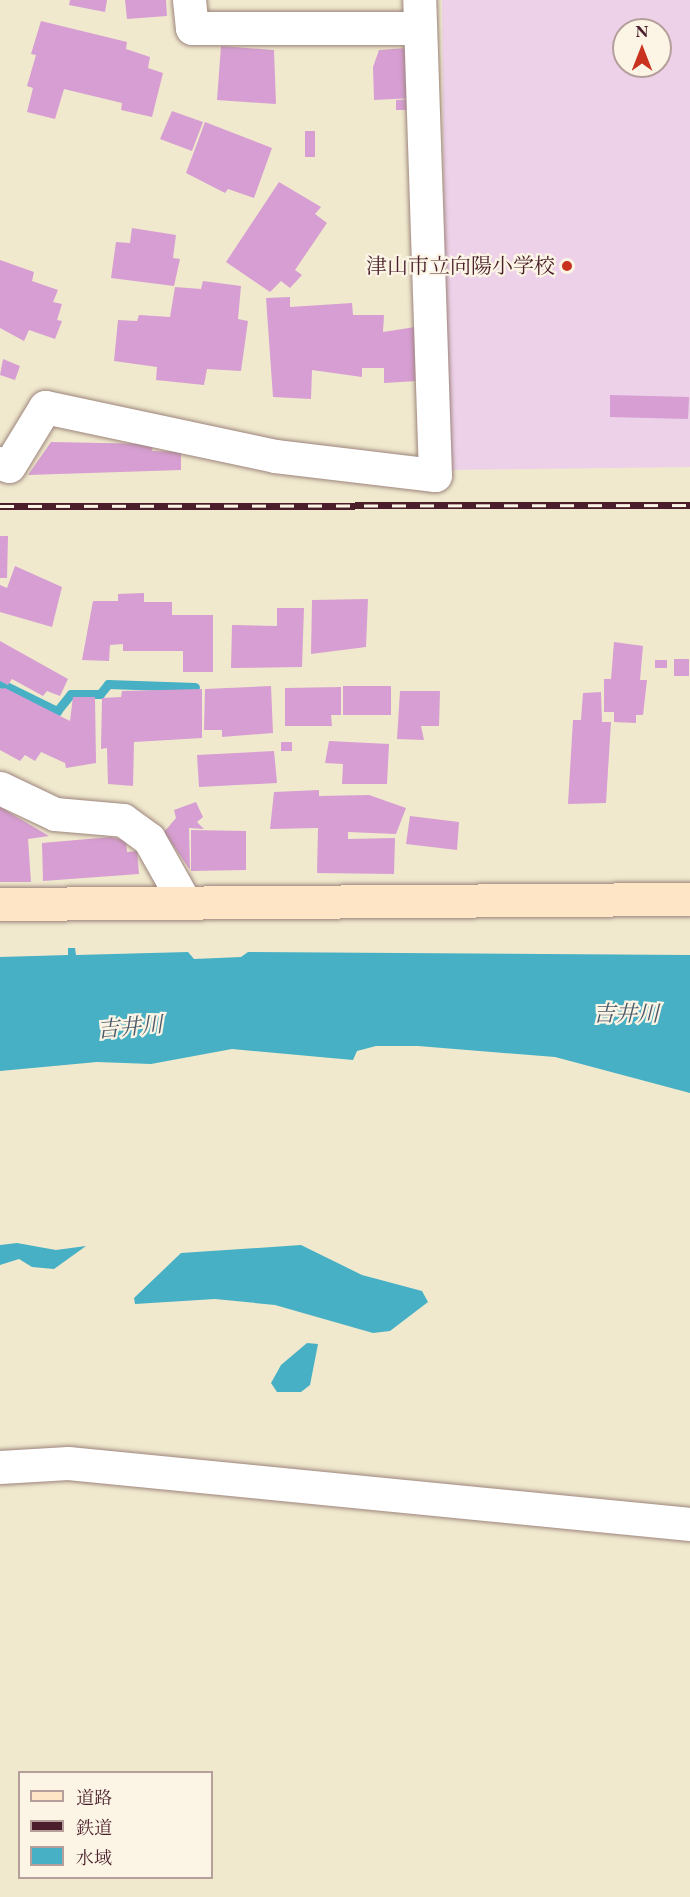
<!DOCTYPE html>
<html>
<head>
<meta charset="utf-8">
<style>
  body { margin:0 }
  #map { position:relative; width:690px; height:1897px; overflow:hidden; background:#f0e9ce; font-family:"EB Garamond","Noto Serif JP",serif }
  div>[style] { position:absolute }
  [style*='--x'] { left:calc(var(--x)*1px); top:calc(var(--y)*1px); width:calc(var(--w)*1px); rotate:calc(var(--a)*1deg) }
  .built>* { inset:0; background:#edd1e9 }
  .water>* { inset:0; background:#47b0c5 }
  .stream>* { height:9px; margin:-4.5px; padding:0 4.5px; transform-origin:4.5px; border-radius:4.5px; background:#47b0c5 }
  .building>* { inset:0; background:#d69ed2 }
  .roads { filter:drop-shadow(0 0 2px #9d847c) drop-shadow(0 0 2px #9d847c) }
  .street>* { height:33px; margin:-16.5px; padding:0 16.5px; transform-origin:16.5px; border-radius:16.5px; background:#fff }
  .secondary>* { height:33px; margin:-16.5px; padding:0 16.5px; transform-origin:16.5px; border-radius:16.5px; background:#fde5c5 }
  .rail>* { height:7px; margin-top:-3.5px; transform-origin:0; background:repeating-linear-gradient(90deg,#fcf5e5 0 14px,#4a1f2b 0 28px); box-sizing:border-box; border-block:2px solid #4a1f2b }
  .dots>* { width:16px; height:16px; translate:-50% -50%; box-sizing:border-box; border:3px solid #fcf5e5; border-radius:50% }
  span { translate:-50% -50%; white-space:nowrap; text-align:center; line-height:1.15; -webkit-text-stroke:4.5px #fcf5e5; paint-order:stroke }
  .poi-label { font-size:21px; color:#4a1f2b }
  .right { translate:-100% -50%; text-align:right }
  .water-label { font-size:22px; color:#495969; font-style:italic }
  .legend { position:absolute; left:18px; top:1771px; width:195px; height:108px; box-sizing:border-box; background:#fcf5e5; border:2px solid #b59f9b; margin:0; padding:8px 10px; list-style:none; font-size:18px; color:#4a1f2b }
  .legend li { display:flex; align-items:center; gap:12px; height:30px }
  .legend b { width:30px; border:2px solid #b59f9b }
  .north { position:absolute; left:612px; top:18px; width:60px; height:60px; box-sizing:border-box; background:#fcf5e5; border:2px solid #b59f9b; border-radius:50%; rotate:0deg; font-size:16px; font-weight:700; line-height:24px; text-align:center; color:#4a1f2b }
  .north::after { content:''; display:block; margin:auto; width:21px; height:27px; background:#c8321e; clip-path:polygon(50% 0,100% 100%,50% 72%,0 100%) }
</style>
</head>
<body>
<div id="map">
  <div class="built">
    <div style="clip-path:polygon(evenodd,442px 0,690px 0,690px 467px,446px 470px,442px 0,624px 30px,660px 30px,660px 66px,624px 66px,624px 30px)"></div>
  </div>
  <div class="water">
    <div style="clip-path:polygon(68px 948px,75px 948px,76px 955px,188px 952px,194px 959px,241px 957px,248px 952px,690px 955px,690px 1093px,555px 1057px,418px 1046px,376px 1046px,357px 1051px,353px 1060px,232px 1049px,151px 1064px,97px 1062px,0 1071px,0 957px,68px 955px)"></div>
    <div style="clip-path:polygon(17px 1243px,56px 1250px,86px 1246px,54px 1269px,32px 1267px,19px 1259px,0 1265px,0 1245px)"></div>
    <div style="clip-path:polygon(301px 1245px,362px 1275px,422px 1291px,428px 1302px,390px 1331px,373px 1333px,275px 1305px,215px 1299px,135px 1304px,134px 1298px,181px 1253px)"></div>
    <div style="clip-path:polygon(307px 1343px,318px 1344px,310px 1385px,301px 1392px,277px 1392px,271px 1383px,281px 1365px)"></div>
  </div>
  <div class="stream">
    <div style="--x:0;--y:683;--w:64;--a:26.2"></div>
    <div style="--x:57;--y:711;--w:22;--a:-51"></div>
    <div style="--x:71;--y:694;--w:29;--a:0"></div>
    <div style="--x:100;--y:694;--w:13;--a:-51"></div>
    <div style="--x:108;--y:684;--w:87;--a:2"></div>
  </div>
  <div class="building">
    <div style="clip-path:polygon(70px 0,107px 0,105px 12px,69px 5px)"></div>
    <div style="clip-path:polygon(125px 0,166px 0,167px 16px,127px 19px)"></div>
    <div style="clip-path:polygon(41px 21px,127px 42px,126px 49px,150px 57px,148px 68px,163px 73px,152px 117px,121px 110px,122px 103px,64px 89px,55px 119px,27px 112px,33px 88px,27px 86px,36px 55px,31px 54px)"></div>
    <div style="clip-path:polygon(221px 46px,274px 50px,276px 104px,217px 100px)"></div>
    <div style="clip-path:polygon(407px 48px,414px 98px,374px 100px,373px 67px,379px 50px)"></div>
    <div style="clip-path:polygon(414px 99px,414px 110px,396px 110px,396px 100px)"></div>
    <div style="clip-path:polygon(172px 111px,203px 122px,192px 151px,160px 139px)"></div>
    <div style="clip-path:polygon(205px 122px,272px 148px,254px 198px,228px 189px,225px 193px,186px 173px)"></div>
    <div style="clip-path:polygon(305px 131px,315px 131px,315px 157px,305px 157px)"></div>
    <div style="clip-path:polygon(279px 182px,321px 207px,315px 214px,327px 223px,295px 270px,302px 275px,290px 288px,281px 281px,270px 292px,226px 262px)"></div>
    <div style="clip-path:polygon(132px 228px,176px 235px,173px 258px,180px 259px,174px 286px,111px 278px,116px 242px,130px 243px)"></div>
    <div style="clip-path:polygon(0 260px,34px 272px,32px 281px,58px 290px,53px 302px,62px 304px,57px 320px,62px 321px,55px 339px,29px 330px,24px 341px,0 328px)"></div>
    <div style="clip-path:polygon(203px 281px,241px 286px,238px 319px,248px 321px,241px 371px,207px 369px,204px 385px,156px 380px,157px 367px,114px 361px,118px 320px,137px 321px,139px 315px,170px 317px,175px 287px,201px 289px)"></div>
    <div style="clip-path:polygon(290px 297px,290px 307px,352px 303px,353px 315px,384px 315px,383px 332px,415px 327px,417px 381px,384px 383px,384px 368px,362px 368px,362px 377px,312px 370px,311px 399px,273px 397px,266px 298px)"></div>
    <div style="clip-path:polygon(3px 359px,20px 366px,15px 380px,0 375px)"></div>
    <div style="clip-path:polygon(610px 395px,689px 397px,688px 419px,610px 417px)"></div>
    <div style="clip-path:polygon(51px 442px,153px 444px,152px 451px,181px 452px,181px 470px,28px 475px)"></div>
    <div style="clip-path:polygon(0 536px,8px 536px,7px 578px,0 578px)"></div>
    <div style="clip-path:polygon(15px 566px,62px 587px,52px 627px,0 612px,0 585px,7px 588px)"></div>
    <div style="clip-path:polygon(144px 593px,144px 602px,172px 602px,172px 615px,213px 615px,213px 672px,183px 672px,183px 651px,123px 651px,123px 644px,110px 645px,109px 661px,82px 660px,93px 601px,118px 601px,118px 594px)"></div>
    <div style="clip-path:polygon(368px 599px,366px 647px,311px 654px,312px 600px)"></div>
    <div style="clip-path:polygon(277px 608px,304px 608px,302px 667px,231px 668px,232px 625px,277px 626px)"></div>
    <div style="clip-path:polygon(0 641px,68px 679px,60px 696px,47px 691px,43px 696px,12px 679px,8px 685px,0 681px)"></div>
    <div style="clip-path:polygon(614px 642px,643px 646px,640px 680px,647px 680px,643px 715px,636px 715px,636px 723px,614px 722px,614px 712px,604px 712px,604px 679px,611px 679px)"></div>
    <div style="clip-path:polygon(674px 659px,689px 659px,689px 676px,674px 676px)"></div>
    <div style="clip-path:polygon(655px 660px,667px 660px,667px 668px,655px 668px)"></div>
    <div style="clip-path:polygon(271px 686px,273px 733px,222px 737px,222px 730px,204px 730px,205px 689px)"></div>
    <div style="clip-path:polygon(343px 686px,391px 686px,391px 715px,343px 715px)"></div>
    <div style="clip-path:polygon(341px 687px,341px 715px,331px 715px,332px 726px,285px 726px,285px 688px)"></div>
    <div style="clip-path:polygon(5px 688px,70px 721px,73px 697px,95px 697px,96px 763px,66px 768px,65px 763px,41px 752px,35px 761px,25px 755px,20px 761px,0 750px,0 689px)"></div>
    <div style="clip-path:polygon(202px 689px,202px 738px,134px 742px,133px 786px,108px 784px,107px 748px,101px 749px,102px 698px,121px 697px,122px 691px)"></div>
    <div style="clip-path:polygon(400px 691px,440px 691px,439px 726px,421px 726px,424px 740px,397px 739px)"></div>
    <div style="clip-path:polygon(601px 692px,602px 722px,611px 722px,606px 803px,568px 804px,573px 720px,581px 720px,583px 693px)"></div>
    <div style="clip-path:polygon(329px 741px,389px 744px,387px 784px,342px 784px,343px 764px,325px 763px)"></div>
    <div style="clip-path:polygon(281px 742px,292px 742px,292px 751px,281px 751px)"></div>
    <div style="clip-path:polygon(274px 751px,277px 783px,199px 787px,197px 755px)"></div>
    <div style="clip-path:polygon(319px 790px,319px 796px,369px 795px,406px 808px,396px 834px,348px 832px,348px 839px,395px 838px,394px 874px,317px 873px,318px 828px,270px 829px,274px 792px)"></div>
    <div style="clip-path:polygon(196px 802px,203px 817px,197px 822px,204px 829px,189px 828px,190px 870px,164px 832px,176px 818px,174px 810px)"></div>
    <div style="clip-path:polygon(0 807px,49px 836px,28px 839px,31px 882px,0 882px)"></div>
    <div style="clip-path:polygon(410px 816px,459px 822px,457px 850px,406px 844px)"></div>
    <div style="clip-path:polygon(191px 830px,246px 831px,246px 870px,191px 871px)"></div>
    <div style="clip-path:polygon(111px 837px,126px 841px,127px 852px,137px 851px,139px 874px,43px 881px,42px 843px)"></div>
  </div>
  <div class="roads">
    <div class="street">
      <div style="--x:189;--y:0;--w:28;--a:84"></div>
      <div style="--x:192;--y:28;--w:228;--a:0"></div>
      <div style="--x:0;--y:463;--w:9;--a:18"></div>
      <div style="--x:9;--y:466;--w:69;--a:-58.6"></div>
      <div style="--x:45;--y:407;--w:235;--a:12"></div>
      <div style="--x:275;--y:456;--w:161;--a:6.8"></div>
      <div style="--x:435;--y:475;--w:475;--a:-91.9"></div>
      <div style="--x:0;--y:788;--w:61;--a:25.3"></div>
      <div style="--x:55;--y:814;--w:68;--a:5"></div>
      <div style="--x:123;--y:820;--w:32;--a:36"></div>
      <div style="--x:149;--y:839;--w:71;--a:60.6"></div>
      <div style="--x:0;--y:1467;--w:68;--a:-3.4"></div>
      <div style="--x:68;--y:1463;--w:625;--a:5.6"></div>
    </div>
    <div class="secondary">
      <div style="--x:0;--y:904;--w:690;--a:-0.42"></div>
    </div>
  </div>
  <div class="rail">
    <div style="--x:0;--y:506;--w:690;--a:-0.08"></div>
  </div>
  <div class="dots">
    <div style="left:567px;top:266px;background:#c8321e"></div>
  </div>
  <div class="poi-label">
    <span class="right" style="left:555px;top:266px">津山市立向陽小学校</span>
  </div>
  <div class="water-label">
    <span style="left:626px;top:1014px">吉井川</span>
    <span style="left:130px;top:1027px;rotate:-5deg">吉井川</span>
  </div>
  <ul class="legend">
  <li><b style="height:8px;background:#fde5c5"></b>道路</li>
  <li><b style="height:8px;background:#4a1f2b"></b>鉄道</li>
  <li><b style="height:16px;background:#47b0c5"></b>水域</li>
  </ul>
  <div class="north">N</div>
</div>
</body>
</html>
